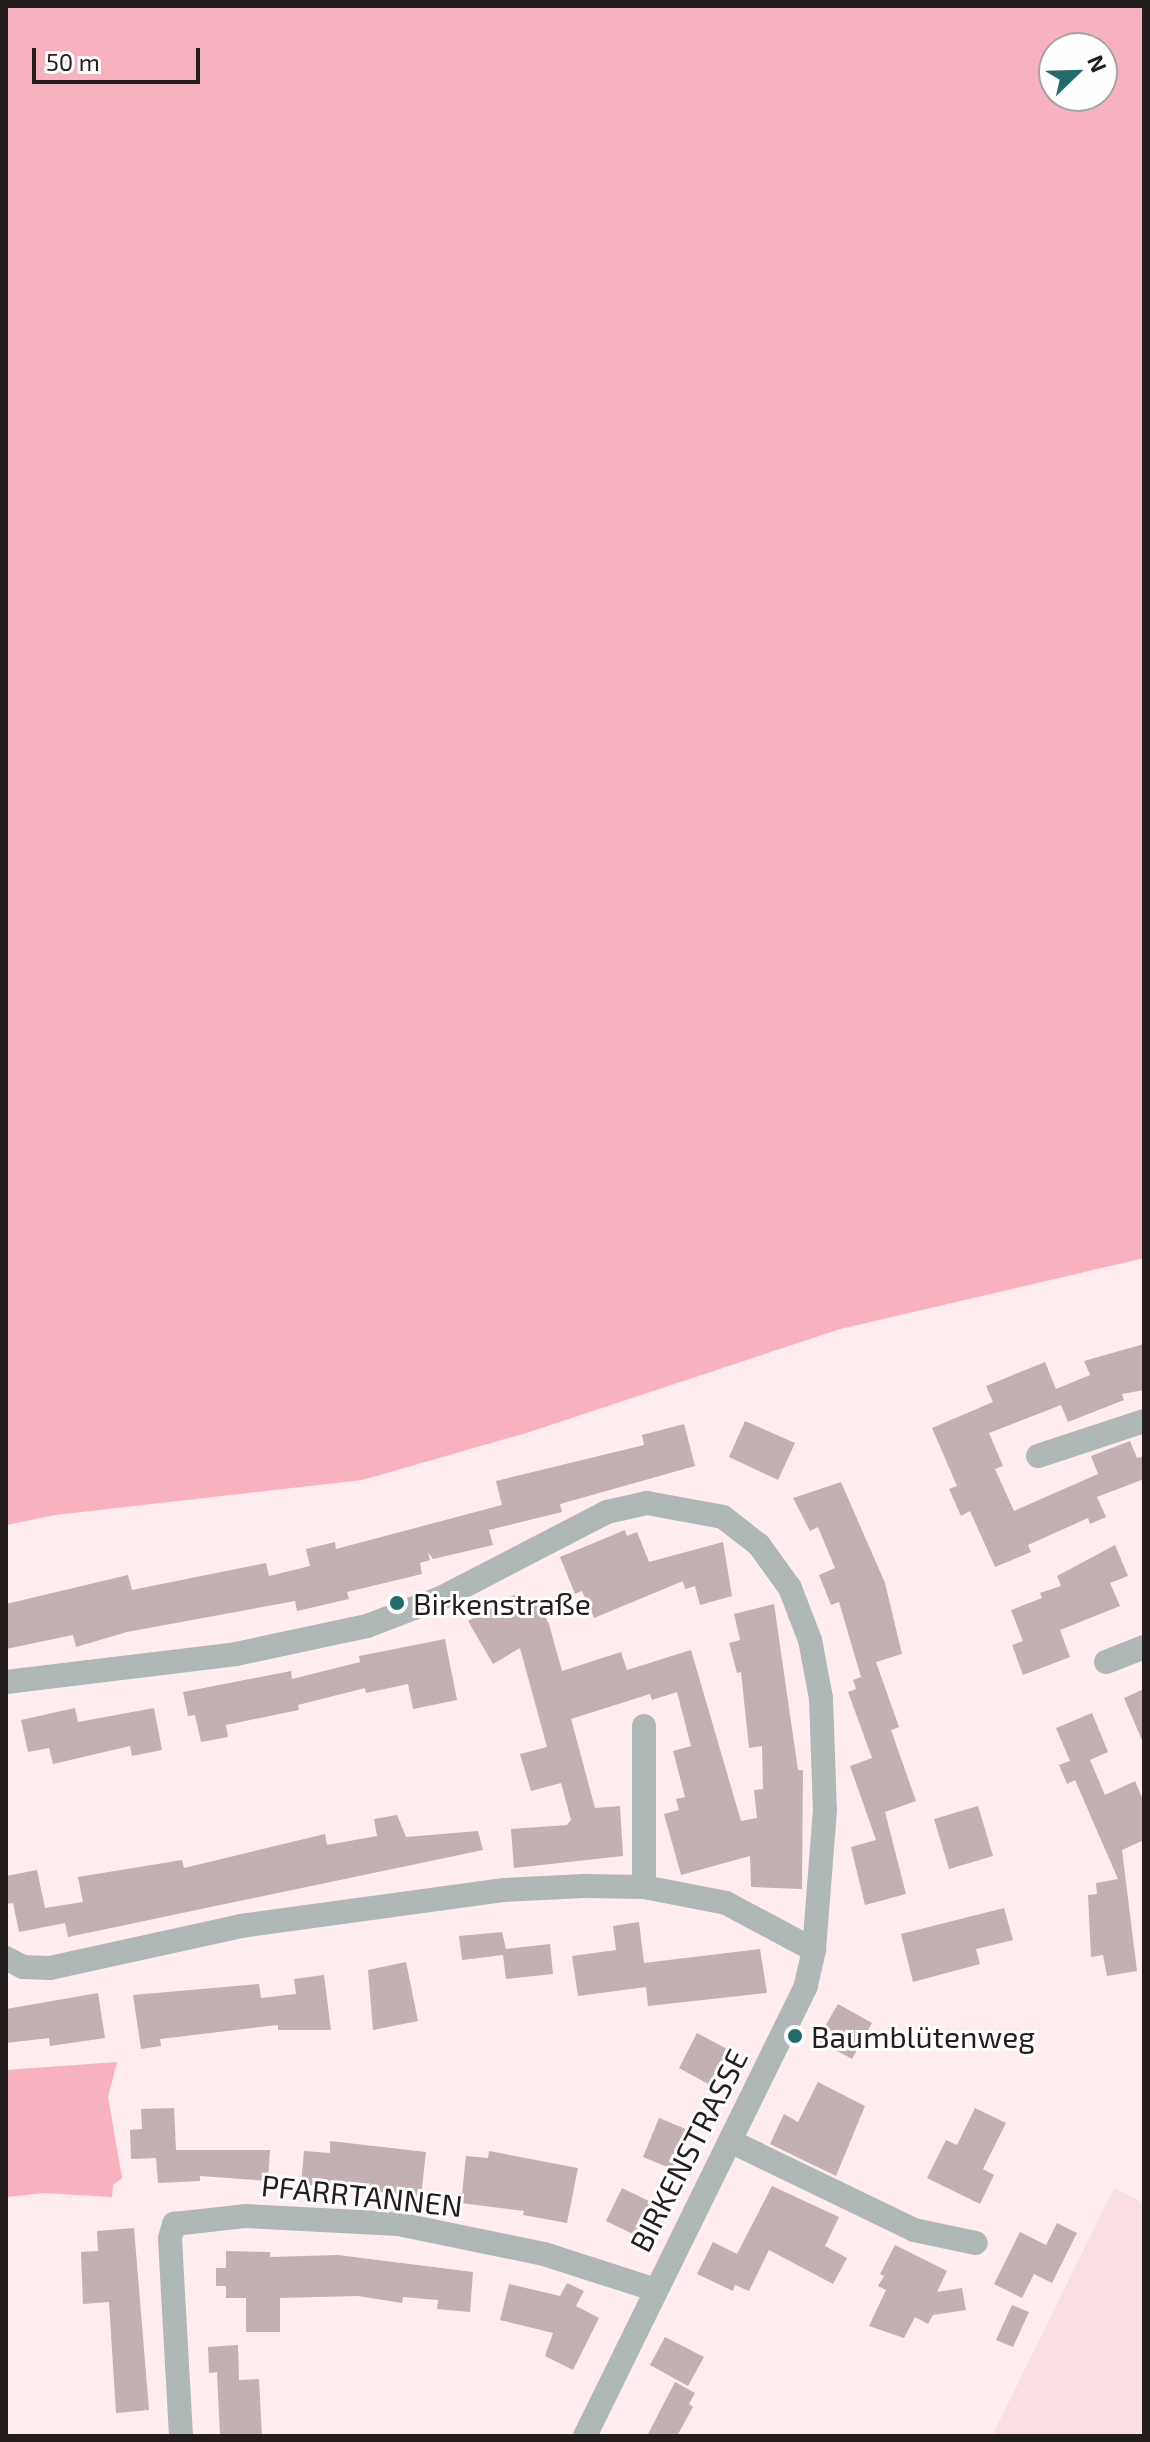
<!DOCTYPE html>
<html>
<head>
<meta charset="utf-8">
<style>
  body { margin:0 }
  #map { position:relative; width:1150px; height:2442px; overflow:hidden; background:#feecef; font-family:"Exo 2",sans-serif }
  div>[style] { position:absolute }
  [style*='--x'] { left:calc(var(--x)*1px); top:calc(var(--y)*1px); width:calc(var(--w)*1px); rotate:calc(var(--a)*1deg) }
  .built>* { inset:0; background:#f9dee2 }
  .green>* { inset:0; background:#f8b1bf }
  .building>* { inset:0; background:#c2b0b3 }
  .minor>* { height:24px; margin:-12px; padding:0 12px; transform-origin:12px; border-radius:12px; background:#b0b8b7 }
  .dots>* { width:22px; height:22px; translate:-50% -50%; box-sizing:border-box; border:4px solid #fefefe; border-radius:50% }
  span { translate:-50% -50%; white-space:nowrap; text-align:center; line-height:1.15; -webkit-text-stroke:6px #fefefe; paint-order:stroke }
  .poi-label { font-size:30px; color:#231d1e }
  .left { translate:0 -50%; text-align:left }
  .street-label { font-size:30px; color:#231d1e }
  .frame { position:absolute; inset:0; border:8px solid #231d1e; pointer-events:none }
  .north { position:absolute; left:1038px; top:32px; width:80px; height:80px; box-sizing:border-box; background:#fefefe; border:2px solid #a6a4a4; border-radius:50%; rotate:67deg; font-size:22px; font-weight:700; line-height:32px; text-align:center; color:#231d1e }
  .north::after { content:''; display:block; margin:auto; width:28px; height:36px; background:#226d6b; clip-path:polygon(50% 0,100% 100%,50% 72%,0 100%) }
  .scale { position:absolute; left:32px; top:48px; width:168px; height:36px; box-sizing:border-box; border:4px solid #231d1e; border-top:0; padding-left:10px; font-size:24px; line-height:28px; white-space:nowrap; color:#231d1e; -webkit-text-stroke:6px #fefefe; paint-order:stroke }
</style>
</head>
<body>
<div id="map">
  <div class="built">
    <div style="clip-path:polygon(1114px 2188px,1144px 2203px,1144px 2436px,992px 2436px)"></div>
  </div>
  <div class="green">
    <div style="clip-path:polygon(evenodd,6px 6px,1144px 6px,1144px 1258px,840px 1329px,526px 1433px,362px 1480px,55px 1515px,6px 1525px,6px 6px,1054px 48px,1102px 48px,1102px 96px,1054px 96px,1054px 48px)"></div>
    <div style="clip-path:polygon(117px 2062px,108px 2097px,122px 2178px,113px 2185px,112px 2197px,44px 2193px,6px 2197px,6px 2070px)"></div>
  </div>
  <div class="building">
    <div style="clip-path:polygon(1144px 1344px,1144px 1390px,1122px 1394px,1124px 1400px,1068px 1422px,1061px 1405px,989px 1433px,1003px 1466px,995px 1469px,1014px 1511px,1098px 1474px,1091px 1456px,1130px 1441px,1137px 1458px,1144px 1456px,1144px 1479px,1097px 1497px,1106px 1517px,1090px 1524px,1088px 1518px,1028px 1545px,1031px 1552px,995px 1567px,970px 1511px,961px 1516px,949px 1489px,957px 1486px,932px 1428px,993px 1402px,986px 1386px,1045px 1362px,1056px 1389px,1090px 1375px,1084px 1361px)"></div>
    <div style="clip-path:polygon(745px 1421px,795px 1443px,778px 1480px,729px 1457px)"></div>
    <div style="clip-path:polygon(684px 1424px,695px 1466px,560px 1504px,562px 1512px,489px 1530px,493px 1545px,433px 1559px,428px 1552px,430px 1560px,420px 1563px,422px 1574px,347px 1592px,349px 1599px,297px 1611px,295px 1601px,127px 1632px,76px 1647px,73px 1635px,6px 1649px,6px 1604px,128px 1575px,132px 1590px,266px 1563px,269px 1576px,310px 1566px,306px 1549px,335px 1542px,336px 1549px,502px 1505px,496px 1481px,644px 1445px,642px 1435px)"></div>
    <div style="clip-path:polygon(841px 1482px,885px 1583px,902px 1654px,876px 1662px,899px 1727px,891px 1730px,916px 1801px,885px 1812px,906px 1894px,865px 1905px,851px 1847px,876px 1840px,850px 1766px,872px 1758px,848px 1692px,856px 1689px,853px 1680px,861px 1677px,839px 1602px,831px 1605px,819px 1575px,835px 1568px,818px 1527px,810px 1531px,793px 1498px)"></div>
    <div style="clip-path:polygon(625px 1530px,627px 1536px,637px 1532px,649px 1562px,723px 1542px,732px 1596px,700px 1605px,695px 1586px,685px 1589px,683px 1581px,594px 1618px,582px 1591px,575px 1594px,560px 1557px)"></div>
    <div style="clip-path:polygon(1115px 1545px,1128px 1576px,1110px 1583px,1120px 1606px,1060px 1630px,1070px 1657px,1023px 1675px,1012px 1645px,1023px 1641px,1011px 1610px,1042px 1598px,1040px 1593px,1061px 1586px,1057px 1576px)"></div>
    <div style="clip-path:polygon(516px 1594px,524px 1609px,537px 1601px,549px 1624px,562px 1671px,621px 1652px,627px 1670px,691px 1650px,741px 1821px,757px 1818px,754px 1790px,763px 1789px,762px 1746px,749px 1748px,741px 1672px,737px 1673px,729px 1643px,740px 1640px,734px 1614px,774px 1604px,798px 1770px,803px 1770px,802px 1889px,751px 1887px,750px 1856px,681px 1875px,664px 1814px,679px 1810px,676px 1799px,685px 1797px,673px 1751px,691px 1746px,677px 1692px,652px 1700px,650px 1694px,571px 1719px,595px 1808px,620px 1806px,623px 1856px,514px 1868px,511px 1829px,567px 1825px,571px 1820px,561px 1783px,531px 1791px,520px 1754px,547px 1747px,520px 1648px,493px 1664px,468px 1621px)"></div>
    <div style="clip-path:polygon(445px 1639px,457px 1700px,413px 1709px,408px 1684px,366px 1693px,365px 1688px,298px 1705px,299px 1710px,226px 1725px,228px 1737px,201px 1742px,195px 1715px,188px 1716px,183px 1692px,291px 1671px,292px 1679px,360px 1662px,359px 1656px)"></div>
    <div style="clip-path:polygon(1144px 1689px,1144px 1745px,1124px 1698px)"></div>
    <div style="clip-path:polygon(75px 1708px,78px 1722px,154px 1708px,162px 1750px,132px 1756px,130px 1746px,53px 1764px,49px 1748px,28px 1752px,21px 1720px)"></div>
    <div style="clip-path:polygon(1092px 1713px,1108px 1752px,1090px 1760px,1105px 1795px,1135px 1781px,1144px 1802px,1144px 1840px,1122px 1850px,1137px 1971px,1107px 1976px,1103px 1955px,1091px 1957px,1088px 1895px,1097px 1894px,1096px 1883px,1118px 1879px,1075px 1780px,1067px 1784px,1059px 1765px,1070px 1761px,1056px 1728px)"></div>
    <div style="clip-path:polygon(978px 1806px,993px 1856px,949px 1869px,934px 1819px)"></div>
    <div style="clip-path:polygon(397px 1815px,406px 1837px,478px 1831px,483px 1850px,68px 1937px,65px 1923px,19px 1932px,13px 1903px,6px 1904px,6px 1876px,37px 1870px,45px 1908px,83px 1902px,78px 1877px,182px 1860px,184px 1868px,325px 1834px,327px 1845px,377px 1836px,374px 1819px)"></div>
    <div style="clip-path:polygon(1004px 1908px,1013px 1940px,976px 1949px,980px 1964px,913px 1982px,901px 1934px)"></div>
    <div style="clip-path:polygon(639px 1922px,644px 1963px,760px 1949px,767px 1993px,648px 2006px,646px 1987px,578px 1996px,572px 1956px,616px 1950px,613px 1926px)"></div>
    <div style="clip-path:polygon(502px 1932px,506px 1949px,550px 1944px,553px 1974px,506px 1979px,503px 1955px,462px 1960px,459px 1936px)"></div>
    <div style="clip-path:polygon(406px 1962px,418px 2021px,373px 2030px,368px 1970px)"></div>
    <div style="clip-path:polygon(324px 1975px,331px 2030px,278px 2030px,278px 2025px,160px 2039px,161px 2046px,141px 2049px,133px 1995px,259px 1984px,261px 1998px,296px 1994px,294px 1979px)"></div>
    <div style="clip-path:polygon(98px 1993px,105px 2038px,50px 2046px,49px 2038px,6px 2043px,6px 2009px)"></div>
    <div style="clip-path:polygon(838px 2004px,872px 2023px,852px 2059px,817px 2040px)"></div>
    <div style="clip-path:polygon(697px 2033px,731px 2051px,712px 2086px,679px 2068px)"></div>
    <div style="clip-path:polygon(818px 2082px,865px 2106px,836px 2176px,770px 2144px,784px 2114px,798px 2122px)"></div>
    <div style="clip-path:polygon(174px 2108px,176px 2150px,270px 2150px,268px 2181px,200px 2176px,200px 2181px,158px 2183px,156px 2158px,131px 2159px,130px 2130px,142px 2129px,141px 2109px)"></div>
    <div style="clip-path:polygon(975px 2108px,1006px 2123px,983px 2169px,994px 2175px,980px 2204px,927px 2178px,946px 2140px,957px 2145px)"></div>
    <div style="clip-path:polygon(659px 2118px,688px 2130px,672px 2169px,643px 2157px)"></div>
    <div style="clip-path:polygon(330px 2141px,426px 2152px,421px 2196px,301px 2184px,304px 2151px,330px 2153px)"></div>
    <div style="clip-path:polygon(489px 2151px,578px 2168px,567px 2223px,523px 2215px,524px 2211px,461px 2203px,466px 2156px,488px 2158px)"></div>
    <div style="clip-path:polygon(772px 2186px,839px 2217px,825px 2246px,847px 2258px,833px 2284px,769px 2250px,749px 2291px,735px 2285px,733px 2291px,697px 2274px,713px 2242px,737px 2254px)"></div>
    <div style="clip-path:polygon(622px 2188px,655px 2204px,639px 2237px,606px 2221px)"></div>
    <div style="clip-path:polygon(1057px 2223px,1077px 2233px,1052px 2283px,1034px 2274px,1022px 2298px,994px 2284px,1020px 2232px,1046px 2245px)"></div>
    <div style="clip-path:polygon(134px 2228px,149px 2410px,116px 2413px,109px 2302px,83px 2304px,81px 2252px,98px 2251px,97px 2231px)"></div>
    <div style="clip-path:polygon(895px 2245px,947px 2271px,937px 2292px,962px 2288px,966px 2310px,933px 2315px,928px 2324px,915px 2317px,904px 2338px,869px 2326px,886px 2290px,878px 2286px,884px 2276px,880px 2274px)"></div>
    <div style="clip-path:polygon(226px 2251px,270px 2252px,270px 2257px,338px 2255px,473px 2272px,470px 2312px,437px 2309px,438px 2300px,403px 2297px,402px 2303px,358px 2296px,280px 2298px,280px 2332px,246px 2332px,246px 2298px,226px 2298px,226px 2286px,216px 2286px,216px 2268px,226px 2268px)"></div>
    <div style="clip-path:polygon(567px 2283px,584px 2291px,576px 2306px,599px 2318px,573px 2370px,545px 2356px,553px 2333px,500px 2320px,509px 2284px,560px 2296px)"></div>
    <div style="clip-path:polygon(1012px 2305px,1029px 2312px,1013px 2347px,996px 2340px)"></div>
    <div style="clip-path:polygon(665px 2337px,704px 2357px,688px 2386px,650px 2365px)"></div>
    <div style="clip-path:polygon(238px 2345px,239px 2380px,259px 2379px,262px 2436px,220px 2436px,217px 2372px,209px 2373px,208px 2347px)"></div>
    <div style="clip-path:polygon(675px 2382px,695px 2393px,689px 2404px,693px 2407px,677px 2436px,647px 2436px)"></div>
  </div>
  <div class="minor">
    <div style="--x:1038;--y:1456;--w:112;--a:-18.3"></div>
    <div style="--x:1106;--y:1662;--w:41;--a:-21.5"></div>
    <div style="--x:6;--y:1682;--w:232;--a:-6.9"></div>
    <div style="--x:236;--y:1654;--w:134;--a:-12.1"></div>
    <div style="--x:367;--y:1626;--w:81;--a:-20.9"></div>
    <div style="--x:443;--y:1597;--w:185;--a:-27.4"></div>
    <div style="--x:607;--y:1512;--w:41;--a:-12.7"></div>
    <div style="--x:647;--y:1503;--w:77;--a:10.4"></div>
    <div style="--x:723;--y:1517;--w:46;--a:37.9"></div>
    <div style="--x:759;--y:1545;--w:53;--a:54.2"></div>
    <div style="--x:790;--y:1588;--w:56;--a:69"></div>
    <div style="--x:810;--y:1640;--w:59;--a:79.3"></div>
    <div style="--x:821;--y:1698;--w:112;--a:88"></div>
    <div style="--x:825;--y:1810;--w:140;--a:94.5"></div>
    <div style="--x:814;--y:1950;--w:37;--a:103"></div>
    <div style="--x:806;--y:1986;--w:501;--a:116.16"></div>
    <div style="--x:644;--y:1887;--w:161;--a:-90"></div>
    <div style="--x:6;--y:1958;--w:19;--a:28"></div>
    <div style="--x:23;--y:1967;--w:27;--a:2"></div>
    <div style="--x:50;--y:1968;--w:196;--a:-12.4"></div>
    <div style="--x:241;--y:1926;--w:266;--a:-7.8"></div>
    <div style="--x:505;--y:1890;--w:79;--a:-2.9"></div>
    <div style="--x:584;--y:1886;--w:60;--a:1"></div>
    <div style="--x:644;--y:1887;--w:84;--a:11"></div>
    <div style="--x:726;--y:1903;--w:100;--a:28.1"></div>
    <div style="--x:730;--y:2141;--w:204;--a:25.8"></div>
    <div style="--x:914;--y:2230;--w:63;--a:11.8"></div>
    <div style="--x:181;--y:2436;--w:198;--a:-93.2"></div>
    <div style="--x:170;--y:2238;--w:15;--a:-74"></div>
    <div style="--x:174;--y:2224;--w:71;--a:-6.4"></div>
    <div style="--x:245;--y:2216;--w:153;--a:3"></div>
    <div style="--x:398;--y:2224;--w:149;--a:11.6"></div>
    <div style="--x:544;--y:2254;--w:114;--a:17.8"></div>
  </div>
  <div class="dots">
    <div style="left:397px;top:1603px;background:#226d6b"></div>
    <div style="left:795px;top:2036px;background:#226d6b"></div>
  </div>
  <div class="poi-label">
    <span class="left" style="left:413px;top:1603px">Birkenstraße</span>
    <span class="left" style="left:811px;top:2036px">Baumblütenweg</span>
  </div>
  <div class="street-label">
    <span style="left:688px;top:2150px;rotate:-63deg">BIRKENSTRASSE</span>
    <span style="left:362px;top:2195px;rotate:6deg">PFARRTANNEN</span>
  </div>
  <div class="frame"></div>
  <div class="north">N</div>
  <div class="scale">50 m</div>
</div>
</body>
</html>
